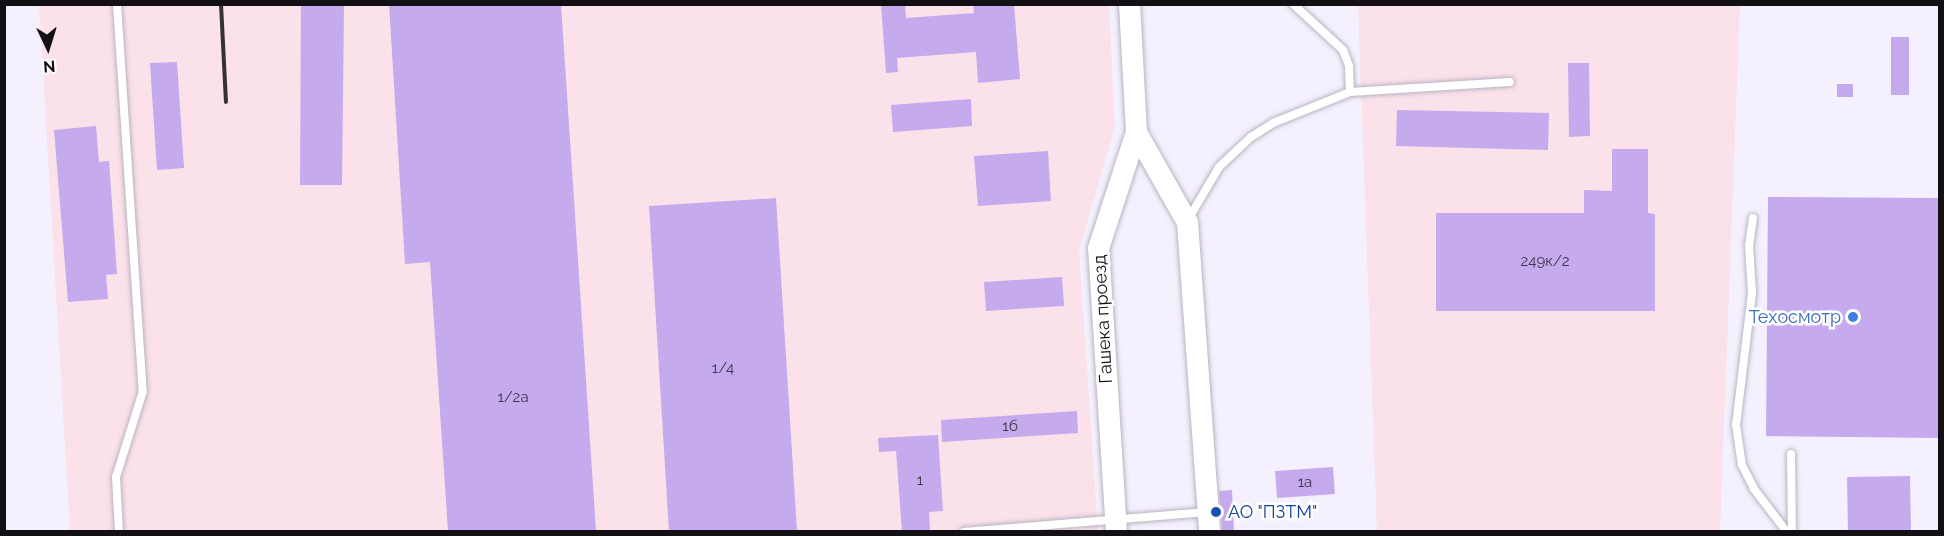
<!DOCTYPE html>
<html>
<head>
<meta charset="utf-8">
<style>
  body { margin:0 }
  #map { position:relative; width:1944px; height:536px; overflow:hidden; background:#f5f0fd; font-family:Raleway,sans-serif }
  div>[style] { position:absolute }
  [style*='--x'] { left:calc(var(--x)*1px); top:calc(var(--y)*1px); width:calc(var(--w)*1px); rotate:calc(var(--a)*1deg) }
  .industrial>* { inset:0; background:#fbe1e9 }
  .building>* { inset:0; background:#c5aaee }
  .roads { filter:drop-shadow(0 0 2px #b9b4c2) drop-shadow(0 0 2px #b9b4c2) }
  .lane>* { height:8px; margin:-4px; padding:0 4px; transform-origin:4px; border-radius:4px; background:#fff }
  .secondary>* { height:21px; margin:-10.5px; padding:0 10.5px; transform-origin:10.5px; border-radius:10.5px; background:#fff }
  .rail>* { height:4px; margin:-2px; padding:0 2px; transform-origin:2px; border-radius:2px; background:#333036 }
  .dots>* { width:16px; height:16px; translate:-50% -50%; box-sizing:border-box; border:3px solid #fff; border-radius:50% }
  span { translate:-50% -50%; white-space:nowrap; text-align:center; line-height:1.15; -webkit-text-stroke:5px #fff; paint-order:stroke }
  .number-label { font-size:15px; color:#3f364b }
  .number-label span { -webkit-text-stroke-width:0 }
  .shop-label { font-size:18px; color:#366cbe }
  .right { translate:-100% -50%; text-align:right }
  .street-label { font-size:18px; color:#121015 }
  .transit-label { font-size:18px; color:#164399 }
  .left { translate:0 -50%; text-align:left }
  .frame { position:absolute; inset:0; border:6px solid #121015; pointer-events:none }
  .north { position:absolute; left:18px; top:18px; width:60px; height:60px; -webkit-text-stroke:4px #fff; paint-order:stroke; rotate:176deg; font-size:16px; font-weight:700; line-height:24px; text-align:center; color:#121015 }
  .north::after { content:''; display:block; margin:auto; width:21px; height:27px; background:#121015; clip-path:polygon(50% 0,100% 100%,50% 72%,0 100%) }
</style>
</head>
<body>
<div id="map">
  <div class="industrial">
    <div style="clip-path:polygon(39px 5px,1109px 5px,1115px 126px,1079px 251px,1098px 531px,70px 531px)"></div>
    <div style="clip-path:polygon(1358px 5px,1740px 5px,1720px 531px,1377px 531px)"></div>
  </div>
  <div class="building">
    <div style="clip-path:polygon(301px 4px,344px 4px,342px 185px,300px 185px)"></div>
    <div style="clip-path:polygon(389px 4px,561px 4px,596px 531px,448px 531px,430px 262px,405px 264px)"></div>
    <div style="clip-path:polygon(881px 4px,905px 4px,906px 18px,974px 13px,973px 4px,1014px 4px,1020px 79px,978px 83px,976px 52px,897px 58px,898px 72px,886px 73px)"></div>
    <div style="clip-path:polygon(1891px 37px,1909px 37px,1909px 95px,1891px 95px)"></div>
    <div style="clip-path:polygon(177px 62px,184px 168px,157px 170px,150px 63px)"></div>
    <div style="clip-path:polygon(1568px 63px,1589px 63px,1590px 136px,1569px 137px)"></div>
    <div style="clip-path:polygon(1837px 84px,1853px 84px,1853px 97px,1837px 97px)"></div>
    <div style="clip-path:polygon(971px 99px,972px 126px,893px 132px,891px 105px)"></div>
    <div style="clip-path:polygon(1397px 110px,1549px 113px,1548px 150px,1396px 146px)"></div>
    <div style="clip-path:polygon(96px 126px,99px 162px,109px 161px,117px 274px,106px 275px,108px 299px,68px 302px,54px 130px)"></div>
    <div style="clip-path:polygon(1612px 149px,1648px 149px,1648px 213px,1655px 214px,1655px 311px,1436px 311px,1436px 213px,1584px 213px,1584px 190px,1612px 191px)"></div>
    <div style="clip-path:polygon(1048px 151px,1051px 201px,978px 206px,974px 156px)"></div>
    <div style="clip-path:polygon(1768px 197px,1940px 198px,1940px 438px,1766px 436px)"></div>
    <div style="clip-path:polygon(776px 198px,797px 531px,669px 531px,649px 206px)"></div>
    <div style="clip-path:polygon(1062px 277px,1064px 306px,986px 311px,984px 282px)"></div>
    <div style="clip-path:polygon(1077px 411px,1078px 433px,942px 442px,941px 420px)"></div>
    <div style="clip-path:polygon(938px 435px,943px 511px,929px 512px,930px 531px,902px 531px,896px 451px,879px 452px,878px 438px)"></div>
    <div style="clip-path:polygon(1333px 467px,1335px 494px,1277px 498px,1275px 471px)"></div>
    <div style="clip-path:polygon(1910px 476px,1911px 531px,1848px 531px,1847px 477px)"></div>
    <div style="clip-path:polygon(1232px 490px,1234px 531px,1222px 531px,1219px 491px)"></div>
  </div>
  <div class="roads">
    <div class="lane">
      <div style="--x:117;--y:4;--w:388;--a:86.2"></div>
      <div style="--x:143;--y:391;--w:90;--a:107.4"></div>
      <div style="--x:116;--y:477;--w:55;--a:86.9"></div>
      <div style="--x:1293;--y:4;--w:68;--a:42.6"></div>
      <div style="--x:1343;--y:50;--w:17;--a:69"></div>
      <div style="--x:1349;--y:66;--w:26;--a:88"></div>
      <div style="--x:1189;--y:218;--w:59;--a:-59.5"></div>
      <div style="--x:1219;--y:167;--w:44;--a:-43.2"></div>
      <div style="--x:1251;--y:137;--w:26;--a:-32"></div>
      <div style="--x:1273;--y:123;--w:83;--a:-21.9"></div>
      <div style="--x:1350;--y:92;--w:160;--a:-3.6"></div>
      <div style="--x:1753;--y:218;--w:27;--a:98"></div>
      <div style="--x:1749;--y:245;--w:48;--a:86.4"></div>
      <div style="--x:1752;--y:293;--w:133;--a:96.9"></div>
      <div style="--x:1736;--y:425;--w:40;--a:81.5"></div>
      <div style="--x:1742;--y:465;--w:27;--a:63"></div>
      <div style="--x:1754;--y:489;--w:54;--a:52.5"></div>
      <div style="--x:1791;--y:454;--w:78;--a:89.3"></div>
      <div style="--x:964;--y:532;--w:243;--a:-4.7"></div>
    </div>
    <div class="secondary">
      <div style="--x:1136;--y:132;--w:103;--a:60.5"></div>
      <div style="--x:1187;--y:222;--w:311;--a:85.9"></div>
      <div style="--x:1116;--y:532;--w:285;--a:-93.6"></div>
      <div style="--x:1098;--y:248;--w:122;--a:-71.9"></div>
      <div style="--x:1136;--y:132;--w:128;--a:-93.1"></div>
    </div>
  </div>
  <div class="rail">
    <div style="--x:221;--y:4;--w:98;--a:87.1"></div>
  </div>
  <div class="dots">
    <div style="left:1853px;top:317px;background:#3f7fe0"></div>
    <div style="left:1216px;top:512px;background:#1a4fb4"></div>
  </div>
  <div class="number-label">
    <span style="left:1545px;top:262px">249к/2</span>
    <span style="left:723px;top:369px">1/4</span>
    <span style="left:513px;top:398px">1/2а</span>
    <span style="left:1010px;top:427px">1б</span>
    <span style="left:920px;top:481px">1</span>
    <span style="left:1305px;top:483px">1а</span>
  </div>
  <div class="shop-label">
    <span class="right" style="left:1841px;top:317px">Техосмотр</span>
  </div>
  <div class="street-label">
    <span style="left:1103px;top:319px;rotate:-93deg">Гашека проезд</span>
  </div>
  <div class="transit-label">
    <span class="left" style="left:1228px;top:512px">АО "ПЗТМ"</span>
  </div>
  <div class="frame"></div>
  <div class="north">N</div>
</div>
</body>
</html>
